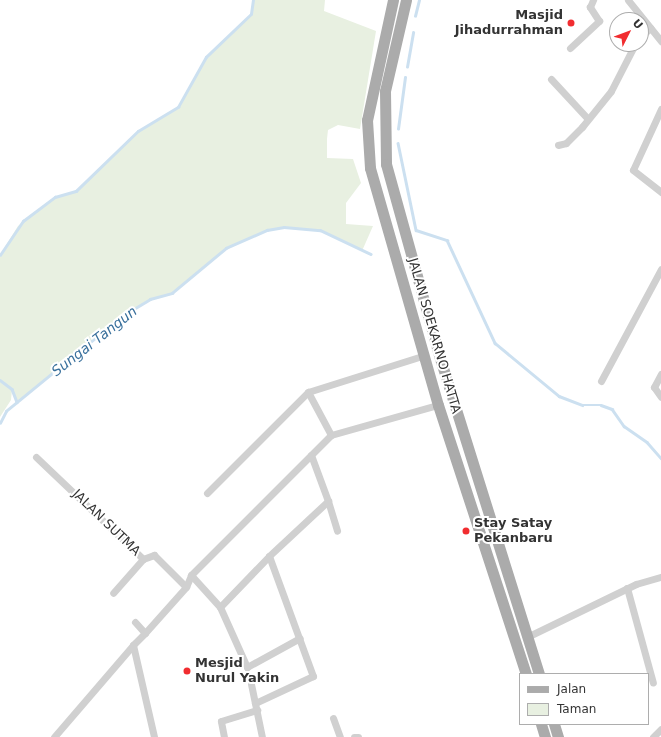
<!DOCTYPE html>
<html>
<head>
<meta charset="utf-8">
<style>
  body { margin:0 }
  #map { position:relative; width:661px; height:737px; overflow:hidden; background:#fff; font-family:"DejaVu Sans",sans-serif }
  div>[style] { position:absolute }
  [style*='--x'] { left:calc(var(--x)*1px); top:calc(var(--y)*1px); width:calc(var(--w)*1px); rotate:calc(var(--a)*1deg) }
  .green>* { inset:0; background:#e8f0e1 }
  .stream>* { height:2.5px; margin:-1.25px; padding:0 1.25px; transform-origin:1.25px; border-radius:1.25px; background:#cce0f0 }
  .street>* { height:7px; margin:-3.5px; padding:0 3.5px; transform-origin:3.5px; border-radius:3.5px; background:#d0d0d0 }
  .primary>* { height:11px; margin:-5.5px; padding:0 5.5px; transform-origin:5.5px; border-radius:5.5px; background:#ababab }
  .dots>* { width:11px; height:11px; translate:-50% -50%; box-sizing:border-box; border:2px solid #fff; border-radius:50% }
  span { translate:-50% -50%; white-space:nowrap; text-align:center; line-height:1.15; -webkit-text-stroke:4px #fff; paint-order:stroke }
  .poi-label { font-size:13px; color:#333; font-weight:700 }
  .right { translate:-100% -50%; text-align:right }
  .left { translate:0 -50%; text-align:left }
  .street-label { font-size:13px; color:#333 }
  .water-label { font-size:14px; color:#39709c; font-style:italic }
  .legend { position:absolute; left:519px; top:673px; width:130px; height:52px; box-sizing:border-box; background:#fff; border:1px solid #adadad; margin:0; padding:5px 7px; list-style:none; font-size:12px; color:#333 }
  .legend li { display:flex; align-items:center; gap:8px; height:20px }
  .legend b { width:20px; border:1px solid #adadad }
  .north { position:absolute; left:609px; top:12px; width:40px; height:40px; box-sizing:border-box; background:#fff; border:1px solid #adadad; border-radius:50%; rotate:48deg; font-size:11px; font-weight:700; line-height:16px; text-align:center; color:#333 }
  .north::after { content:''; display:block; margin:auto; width:14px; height:18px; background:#f12d30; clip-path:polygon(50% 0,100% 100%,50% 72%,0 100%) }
</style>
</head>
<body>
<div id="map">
  <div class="green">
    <div style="clip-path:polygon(253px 0,325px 0,324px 11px,376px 31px,360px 129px,338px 125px,328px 130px,327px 139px,327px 158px,353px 159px,361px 183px,346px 203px,346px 224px,373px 226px,362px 251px,320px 230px,284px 227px,267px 230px,226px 248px,172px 293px,150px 299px,122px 316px,17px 402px,12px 390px,11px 400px,0 417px,0 255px,18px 226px,55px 197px,76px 191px,138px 131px,178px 107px,206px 57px,251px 14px)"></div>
  </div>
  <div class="stream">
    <div style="--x:415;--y:16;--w:16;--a:-76"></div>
    <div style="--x:407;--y:67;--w:35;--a:-80"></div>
    <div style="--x:398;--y:129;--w:52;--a:-82.3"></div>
    <div style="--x:398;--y:143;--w:89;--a:78.3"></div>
    <div style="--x:416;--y:230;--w:33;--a:18"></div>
    <div style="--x:447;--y:240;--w:114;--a:65"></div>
    <div style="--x:495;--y:343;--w:83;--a:39.6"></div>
    <div style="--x:559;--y:396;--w:25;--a:21"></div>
    <div style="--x:582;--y:405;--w:19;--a:0"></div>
    <div style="--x:601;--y:405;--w:12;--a:20"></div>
    <div style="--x:612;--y:409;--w:21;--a:55"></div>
    <div style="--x:624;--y:426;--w:28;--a:35"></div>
    <div style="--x:647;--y:442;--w:21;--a:49"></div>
    <div style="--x:0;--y:255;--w:41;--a:-55.9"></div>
    <div style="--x:23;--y:221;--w:40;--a:-37"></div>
    <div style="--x:55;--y:197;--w:22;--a:-16"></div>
    <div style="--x:76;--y:191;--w:86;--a:-44.1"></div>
    <div style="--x:138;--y:131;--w:47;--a:-31"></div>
    <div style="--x:178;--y:107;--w:57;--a:-60.8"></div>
    <div style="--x:206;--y:57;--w:62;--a:-43.7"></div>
    <div style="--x:251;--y:14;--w:14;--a:-82"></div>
    <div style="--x:0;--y:380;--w:15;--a:37"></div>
    <div style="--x:12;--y:389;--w:14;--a:69"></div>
    <div style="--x:0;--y:423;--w:13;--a:-63"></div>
    <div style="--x:6;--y:411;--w:150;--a:-39.3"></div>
    <div style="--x:122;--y:316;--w:33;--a:-31"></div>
    <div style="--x:150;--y:299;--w:23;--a:-15"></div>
    <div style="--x:172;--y:293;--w:70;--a:-39.8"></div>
    <div style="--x:226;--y:248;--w:45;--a:-23.7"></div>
    <div style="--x:267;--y:230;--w:17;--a:-10"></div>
    <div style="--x:284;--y:227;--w:36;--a:5"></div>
    <div style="--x:320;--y:230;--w:56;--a:25.2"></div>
  </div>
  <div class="street">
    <div style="--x:628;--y:0;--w:53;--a:51.2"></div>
    <div style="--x:641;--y:37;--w:13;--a:-45"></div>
    <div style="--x:570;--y:48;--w:40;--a:-43"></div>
    <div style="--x:599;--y:21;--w:17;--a:-123"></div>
    <div style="--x:590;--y:7;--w:8;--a:-67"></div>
    <div style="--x:551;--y:79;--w:54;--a:47.2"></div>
    <div style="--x:661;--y:109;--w:67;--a:114.7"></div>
    <div style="--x:633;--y:170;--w:36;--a:38"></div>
    <div style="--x:558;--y:145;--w:8;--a:-14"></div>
    <div style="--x:566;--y:143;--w:23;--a:-45"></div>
    <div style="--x:582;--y:127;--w:46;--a:-51.1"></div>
    <div style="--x:611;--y:91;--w:53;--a:-62.9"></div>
    <div style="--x:661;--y:374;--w:15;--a:118"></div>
    <div style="--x:654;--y:387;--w:12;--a:55"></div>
    <div style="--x:601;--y:381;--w:127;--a:-61.8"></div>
    <div style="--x:308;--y:392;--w:49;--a:61.9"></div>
    <div style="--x:36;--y:457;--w:148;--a:43.6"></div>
    <div style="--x:143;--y:559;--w:45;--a:131.4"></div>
    <div style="--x:207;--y:493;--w:143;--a:-45"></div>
    <div style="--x:308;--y:392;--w:123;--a:-17.5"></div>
    <div style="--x:328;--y:501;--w:31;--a:73"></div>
    <div style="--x:269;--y:556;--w:81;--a:-43"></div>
    <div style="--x:328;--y:501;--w:49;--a:-110.3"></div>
    <div style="--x:143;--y:559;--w:12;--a:-20"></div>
    <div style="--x:154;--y:555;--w:45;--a:45"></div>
    <div style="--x:191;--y:575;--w:43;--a:47.8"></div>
    <div style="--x:220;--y:607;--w:71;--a:-46.1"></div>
    <div style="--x:269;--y:556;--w:128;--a:69.9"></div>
    <div style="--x:313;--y:676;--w:64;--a:155"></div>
    <div style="--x:627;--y:588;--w:98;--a:74.7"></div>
    <div style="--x:220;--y:607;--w:66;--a:65.8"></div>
    <div style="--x:247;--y:667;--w:60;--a:-28.7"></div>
    <div style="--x:135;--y:622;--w:15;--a:48"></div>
    <div style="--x:145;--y:633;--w:17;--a:135"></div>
    <div style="--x:133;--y:645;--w:94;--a:77.1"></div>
    <div style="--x:145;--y:633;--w:62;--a:-48.3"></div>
    <div style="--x:186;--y:587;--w:13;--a:-67"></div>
    <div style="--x:191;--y:575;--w:198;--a:-45"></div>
    <div style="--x:331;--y:435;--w:111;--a:-15.7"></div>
    <div style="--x:529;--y:636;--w:119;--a:-25.9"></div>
    <div style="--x:636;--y:584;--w:26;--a:-16"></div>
    <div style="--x:251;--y:684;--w:54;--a:78.3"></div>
    <div style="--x:333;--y:718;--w:20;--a:70"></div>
    <div style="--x:54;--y:737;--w:121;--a:-49.3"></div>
    <div style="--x:224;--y:737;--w:16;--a:-101"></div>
    <div style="--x:221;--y:721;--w:38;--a:-17"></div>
    <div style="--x:354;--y:737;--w:4;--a:0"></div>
    <div style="--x:653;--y:737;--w:11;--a:-45"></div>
  </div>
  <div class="primary">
    <div style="--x:393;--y:0;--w:123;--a:102.2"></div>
    <div style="--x:367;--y:120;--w:48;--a:86.4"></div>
    <div style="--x:370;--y:168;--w:247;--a:74"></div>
    <div style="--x:438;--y:405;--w:283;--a:71.9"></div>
    <div style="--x:406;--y:0;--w:93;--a:103"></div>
    <div style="--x:385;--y:91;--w:73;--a:89.2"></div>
    <div style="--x:386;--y:164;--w:198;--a:74.5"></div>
    <div style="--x:439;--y:355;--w:334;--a:72.6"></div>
    <div style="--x:541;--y:724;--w:14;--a:73"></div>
    <div style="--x:554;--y:724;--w:14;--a:73"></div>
  </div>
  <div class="dots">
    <div style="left:571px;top:23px;background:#f12d30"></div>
    <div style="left:466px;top:531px;background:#f12d30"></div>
    <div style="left:187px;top:671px;background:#f12d30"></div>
  </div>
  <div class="poi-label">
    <span class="right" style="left:563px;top:23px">Masjid<br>Jihadurrahman</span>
    <span class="left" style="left:474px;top:531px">Stay Satay<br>Pekanbaru</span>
    <span class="left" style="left:195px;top:671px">Mesjid<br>Nurul Yakin</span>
  </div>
  <div class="street-label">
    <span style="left:434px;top:336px;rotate:74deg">JALAN SOEKARNO HATTA</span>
    <span style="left:106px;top:523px;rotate:44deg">JALAN SUTMA</span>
  </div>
  <div class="water-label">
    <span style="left:94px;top:341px;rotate:-38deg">Sungai Tangun</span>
  </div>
  <ul class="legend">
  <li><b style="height:5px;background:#ababab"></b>Jalan</li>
  <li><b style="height:11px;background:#e8f0e1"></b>Taman</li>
  </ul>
  <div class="north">U</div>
</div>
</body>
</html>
